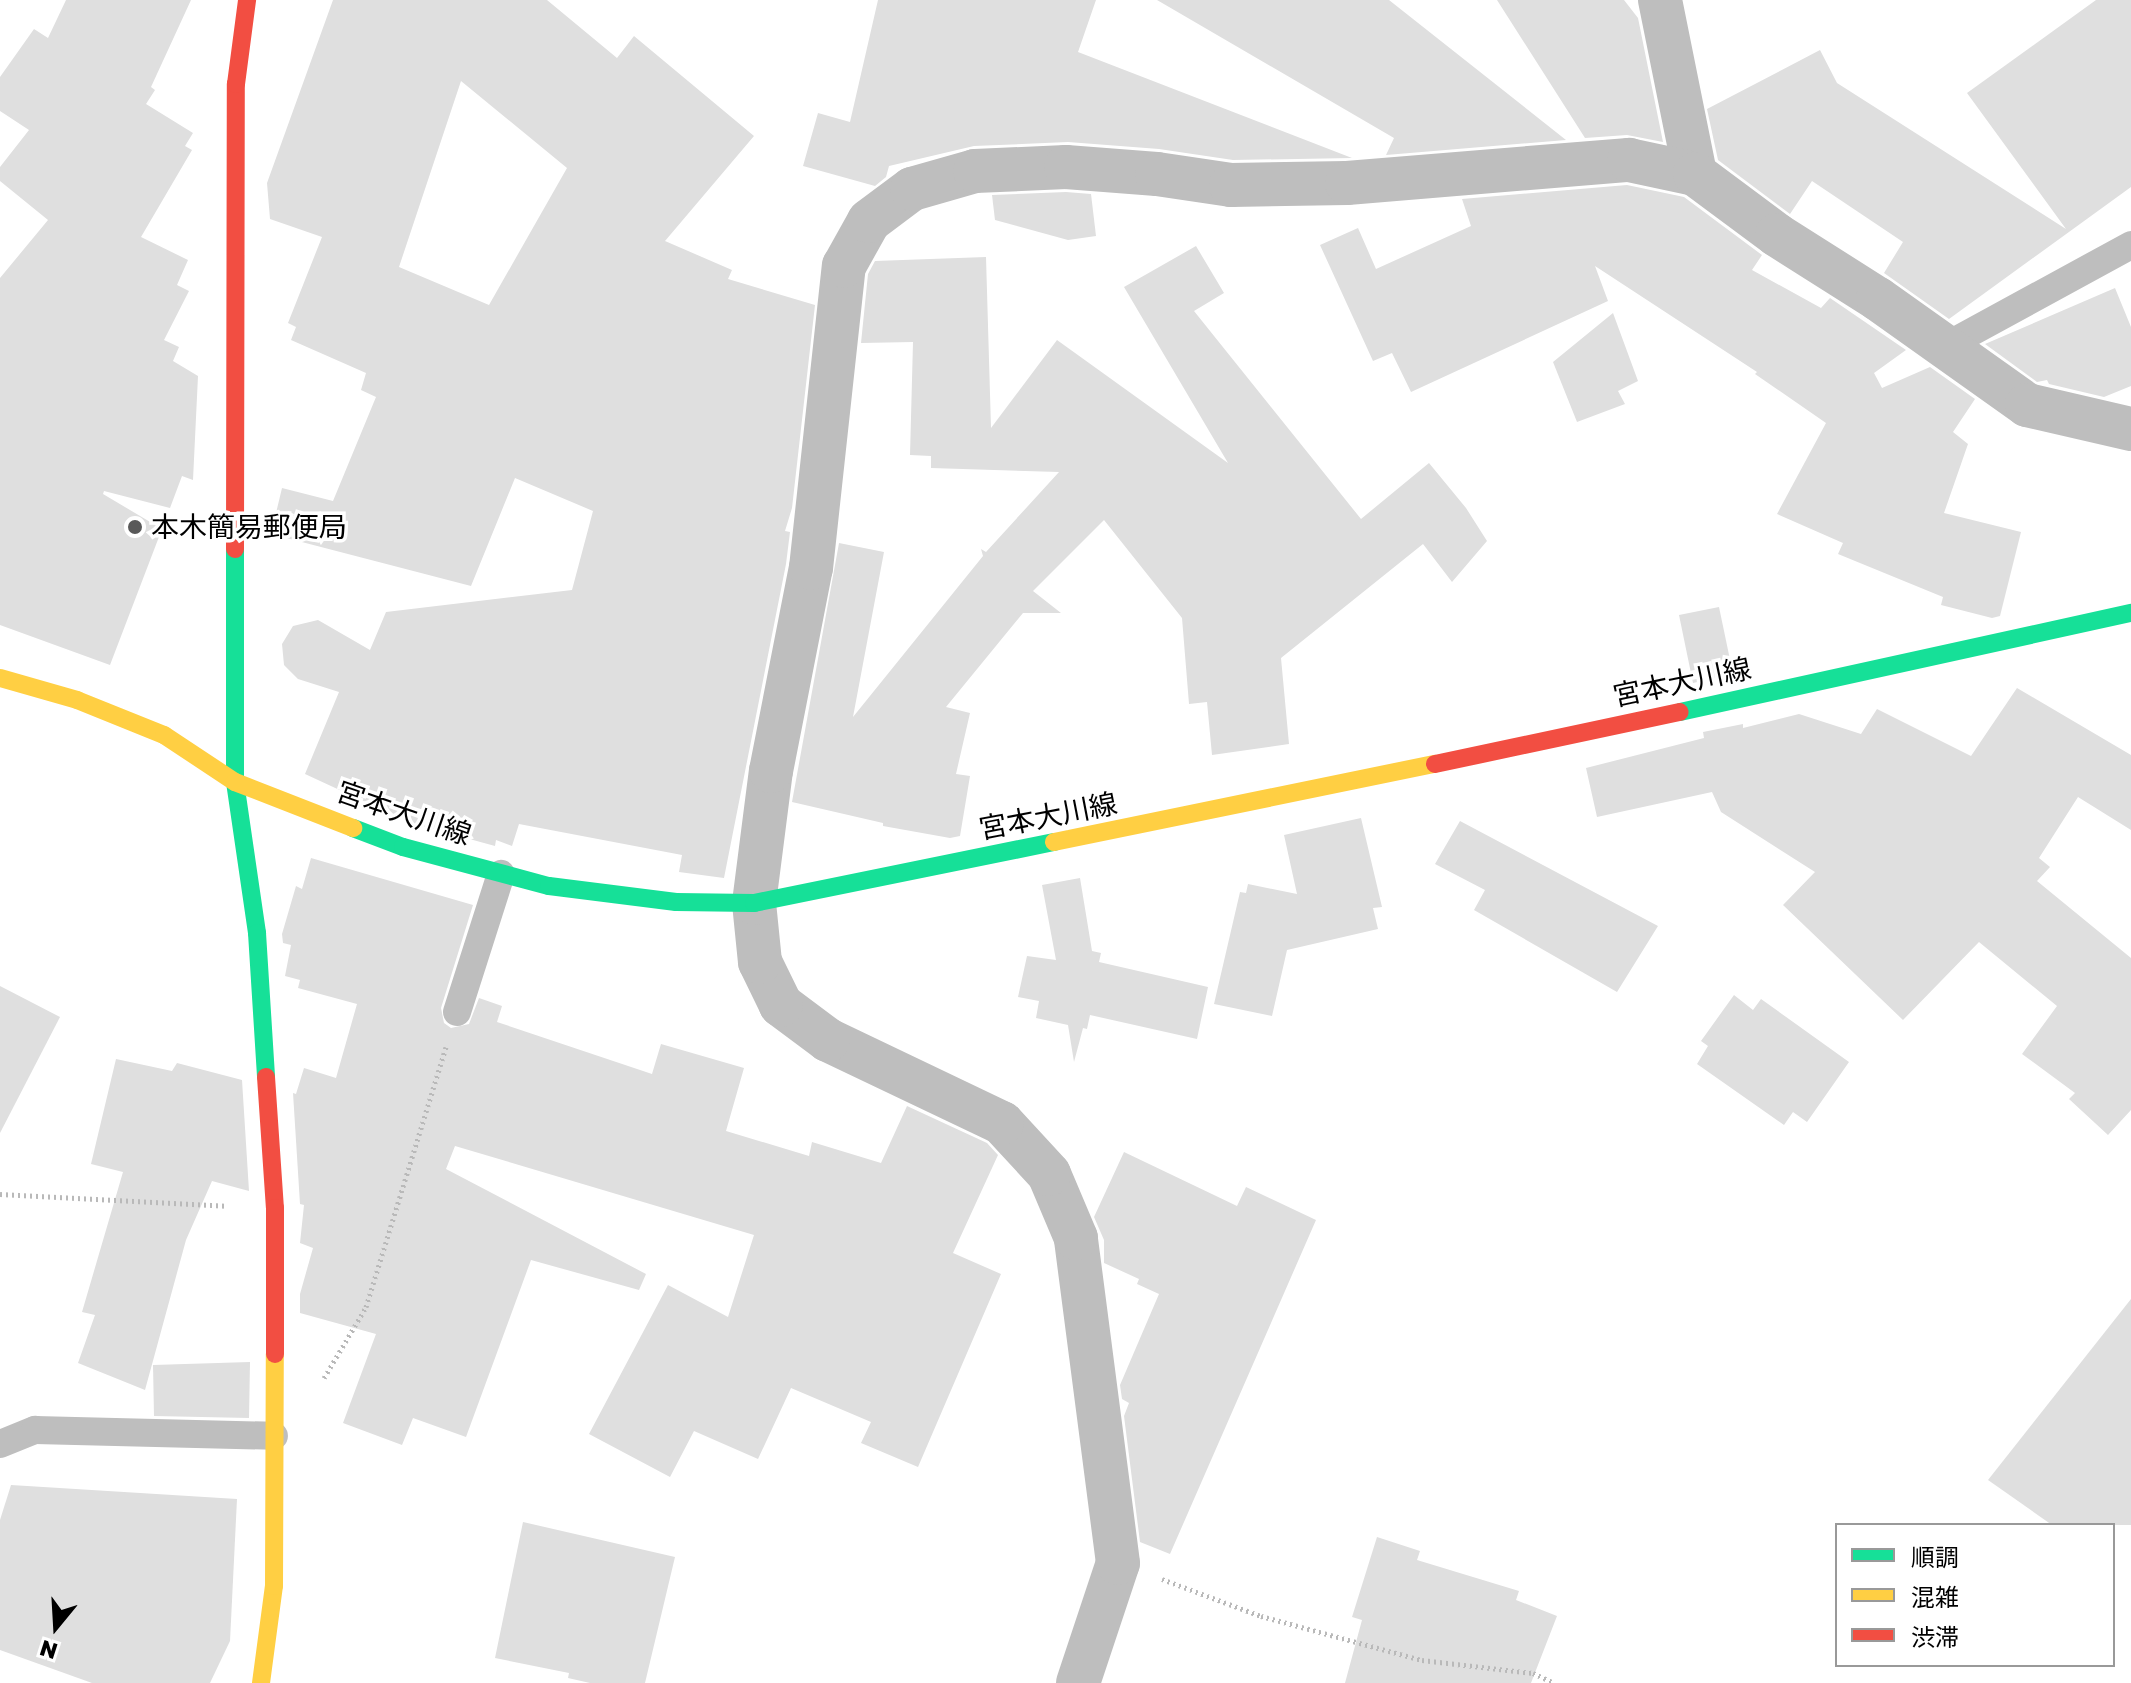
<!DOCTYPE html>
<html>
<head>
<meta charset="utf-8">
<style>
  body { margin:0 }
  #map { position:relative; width:2131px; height:1683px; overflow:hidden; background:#fff; font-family:"Golos Text","Noto Sans JP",sans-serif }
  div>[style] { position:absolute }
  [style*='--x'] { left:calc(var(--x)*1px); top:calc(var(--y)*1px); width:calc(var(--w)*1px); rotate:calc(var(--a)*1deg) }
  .building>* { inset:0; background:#dfdfdf }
  .path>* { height:5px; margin-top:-2.5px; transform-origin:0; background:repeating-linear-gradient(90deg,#b9b9b9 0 2px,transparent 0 6px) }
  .lane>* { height:28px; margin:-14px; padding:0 14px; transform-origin:14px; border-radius:14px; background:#bebebe }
  .street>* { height:44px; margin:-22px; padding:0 22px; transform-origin:22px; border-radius:22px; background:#bebebe }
  .fast>* { height:18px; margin:-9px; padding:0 9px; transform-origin:9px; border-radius:9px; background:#16e098 }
  .slow>* { height:18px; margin:-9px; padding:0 9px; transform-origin:9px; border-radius:9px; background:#ffcf43 }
  .jam>* { height:18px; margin:-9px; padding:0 9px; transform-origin:9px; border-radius:9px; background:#f24e42 }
  .dots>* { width:22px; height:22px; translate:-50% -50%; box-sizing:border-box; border:4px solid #fff; border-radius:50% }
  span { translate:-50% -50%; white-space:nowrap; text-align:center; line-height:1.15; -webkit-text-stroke:7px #fff; paint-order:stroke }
  .poi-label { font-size:28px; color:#000 }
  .left { translate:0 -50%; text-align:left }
  .street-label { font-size:28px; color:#000 }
  .legend { position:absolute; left:1835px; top:1523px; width:280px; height:144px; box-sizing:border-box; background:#fff; border:2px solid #999; margin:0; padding:10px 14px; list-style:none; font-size:24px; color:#000 }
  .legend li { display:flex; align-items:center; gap:16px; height:40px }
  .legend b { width:40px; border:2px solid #999 }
  .north { position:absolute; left:16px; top:1587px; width:80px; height:80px; -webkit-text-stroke:6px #fff; paint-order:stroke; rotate:198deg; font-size:22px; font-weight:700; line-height:32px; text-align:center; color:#000 }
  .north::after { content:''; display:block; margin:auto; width:28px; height:36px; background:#000; clip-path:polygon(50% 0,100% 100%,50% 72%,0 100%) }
</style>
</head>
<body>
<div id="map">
  <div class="building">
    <div style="clip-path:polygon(66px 0,191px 0,151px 87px,155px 90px,146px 104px,193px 133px,185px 146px,192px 150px,141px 237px,188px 260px,177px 285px,189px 291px,164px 340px,179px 347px,173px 361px,198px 376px,193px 480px,182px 476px,170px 508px,104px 491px,103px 494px,162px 529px,110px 665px,0 625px,0 278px,48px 220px,0 181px,0 167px,29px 130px,0 111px,0 77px,34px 29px,48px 38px)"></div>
    <div style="clip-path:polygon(evenodd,333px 0,547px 0,617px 58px,634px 36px,754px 136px,665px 241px,732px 270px,728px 279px,815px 305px,792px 508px,785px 531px,790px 532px,786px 564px,724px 878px,679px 872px,682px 855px,519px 824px,512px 846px,496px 840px,495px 846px,411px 823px,305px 774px,339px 692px,298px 679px,284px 665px,282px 644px,293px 626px,318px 620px,370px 650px,386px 612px,572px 590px,593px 511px,515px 478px,471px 586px,271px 534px,282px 488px,333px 501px,376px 397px,361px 390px,366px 373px,291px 340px,296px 327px,288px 323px,322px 237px,270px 219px,267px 183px,333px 0,461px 81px,567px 168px,489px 305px,399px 267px,461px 81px)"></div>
    <div style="clip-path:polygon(878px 0,1096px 0,1078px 52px,1352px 158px,1233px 160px,1159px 149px,1068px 142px,974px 146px,889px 166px,886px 177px,875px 186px,803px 166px,818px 113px,850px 122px)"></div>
    <div style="clip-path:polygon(1157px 0,1389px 0,1566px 140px,1386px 155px,1394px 138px)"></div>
    <div style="clip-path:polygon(1497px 0,1624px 0,1638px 18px,1663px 142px,1627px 135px,1585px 138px)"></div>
    <div style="clip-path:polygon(2096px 0,2131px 0,2131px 187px,1949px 319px,1884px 273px,1903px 242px,1812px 181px,1790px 214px,1718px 160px,1707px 109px,1820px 50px,1837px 83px,2066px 229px,1967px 93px)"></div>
    <div style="clip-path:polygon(1627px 185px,1684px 197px,1762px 255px,1752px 270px,1821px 308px,1830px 298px,1906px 350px,1874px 373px,1882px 388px,1930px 367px,1975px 399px,1953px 432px,1968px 444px,1944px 513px,2021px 532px,2000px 616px,1992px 618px,1941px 605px,1943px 597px,1838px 554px,1843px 543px,1777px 514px,1826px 423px,1755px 374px,1757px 372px,1595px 266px,1608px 301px,1411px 392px,1392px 353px,1373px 361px,1320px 245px,1358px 228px,1376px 269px,1471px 226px,1462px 199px)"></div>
    <div style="clip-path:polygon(1066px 192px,1091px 194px,1096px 236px,1068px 240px,995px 220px,992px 195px)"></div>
    <div style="clip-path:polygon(1196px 246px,1224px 293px,1194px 311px,1361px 519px,1429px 463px,1466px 508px,1487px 541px,1452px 582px,1423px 544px,1281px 658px,1289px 744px,1212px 755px,1207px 702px,1189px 704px,1182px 618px,1104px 520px,1033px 591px,1061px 613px,1023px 613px,946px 707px,970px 713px,956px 774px,970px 776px,960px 836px,950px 838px,883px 826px,883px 823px,792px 802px,839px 543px,884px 552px,853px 717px,983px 556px,981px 549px,986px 552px,1059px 472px,931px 468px,931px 456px,910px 455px,913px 342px,861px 343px,868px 274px,875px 261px,986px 257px,991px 428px,1057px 340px,1228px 463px,1124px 287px)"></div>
    <div style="clip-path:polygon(2115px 288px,2131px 327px,2131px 386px,2104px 397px,2049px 384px,2047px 380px,2037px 382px,1985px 344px)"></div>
    <div style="clip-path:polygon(1613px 313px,1638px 381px,1618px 391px,1625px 404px,1577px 422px,1553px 362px)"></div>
    <div style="clip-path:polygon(1719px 607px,1733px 674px,1693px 683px,1679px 615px)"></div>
    <div style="clip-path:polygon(2017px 688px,2131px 755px,2131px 830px,2078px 797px,2039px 858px,2050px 867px,2037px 881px,2131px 958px,2131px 1110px,2108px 1135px,2069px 1099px,2075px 1093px,2022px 1054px,2057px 1006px,1979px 942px,1903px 1020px,1783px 905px,1815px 872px,1721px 812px,1712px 792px,1597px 817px,1586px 768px,1704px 738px,1703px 732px,1743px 724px,1743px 728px,1799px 714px,1861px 734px,1877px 709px,1971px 756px)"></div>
    <div style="clip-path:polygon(1361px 818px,1382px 907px,1373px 908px,1378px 929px,1287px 950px,1272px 1016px,1214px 1004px,1240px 892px,1246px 893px,1248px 884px,1297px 894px,1284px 835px)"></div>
    <div style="clip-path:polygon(1460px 821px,1658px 926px,1617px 992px,1474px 910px,1485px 890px,1435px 864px)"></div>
    <div style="clip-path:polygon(311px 858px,473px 905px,441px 1008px,444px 1023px,451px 1028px,469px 1024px,479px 998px,502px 1006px,497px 1022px,652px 1074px,661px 1044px,744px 1068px,726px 1131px,809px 1156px,812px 1142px,881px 1163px,907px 1106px,987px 1143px,998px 1155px,953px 1253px,1001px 1274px,918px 1467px,861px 1443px,871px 1422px,791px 1388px,758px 1459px,694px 1431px,670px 1477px,589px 1434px,668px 1285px,728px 1317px,754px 1235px,455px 1146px,446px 1169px,646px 1274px,639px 1290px,531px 1260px,466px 1437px,413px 1418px,402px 1445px,343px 1423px,376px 1334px,300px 1313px,300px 1294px,313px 1248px,300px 1243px,304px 1205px,300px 1204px,293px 1093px,296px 1094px,304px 1068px,336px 1078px,357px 1004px,298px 988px,300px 980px,285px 976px,291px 945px,283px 943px,282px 934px,296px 886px,302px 889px)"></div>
    <div style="clip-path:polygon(1080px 878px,1092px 951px,1101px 953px,1099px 962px,1208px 987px,1197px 1039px,1090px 1015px,1087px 1029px,1083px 1028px,1074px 1062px,1068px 1025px,1036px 1018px,1039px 1001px,1018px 997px,1027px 956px,1056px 960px,1042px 885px)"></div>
    <div style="clip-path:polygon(0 986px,60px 1017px,0 1133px)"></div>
    <div style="clip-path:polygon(1734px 995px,1753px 1010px,1761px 999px,1849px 1062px,1807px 1122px,1793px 1112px,1784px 1125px,1697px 1064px,1708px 1046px,1701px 1041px)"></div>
    <div style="clip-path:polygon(116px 1059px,172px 1071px,177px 1063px,242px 1080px,249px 1191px,212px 1181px,186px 1240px,145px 1390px,78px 1363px,95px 1315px,82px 1312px,123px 1172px,91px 1164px)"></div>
    <div style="clip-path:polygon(1124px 1152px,1237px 1206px,1246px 1187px,1316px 1220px,1170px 1554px,1140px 1542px,1124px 1416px,1129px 1403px,1122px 1399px,1120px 1385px,1159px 1294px,1137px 1284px,1139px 1279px,1104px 1263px,1104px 1240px,1094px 1217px)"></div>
    <div style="clip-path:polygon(2131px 1299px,2131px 1525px,2052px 1525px,1988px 1480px)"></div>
    <div style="clip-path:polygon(250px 1362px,249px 1418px,154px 1416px,153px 1365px)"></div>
    <div style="clip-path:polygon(11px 1485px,237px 1499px,230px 1641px,210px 1683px,92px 1683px,0 1650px,0 1520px)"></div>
    <div style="clip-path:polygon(523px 1522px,675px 1557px,645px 1683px,590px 1683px,568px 1678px,569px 1673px,495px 1658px)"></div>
    <div style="clip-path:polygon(1377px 1537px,1420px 1551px,1417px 1560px,1519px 1591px,1516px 1600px,1557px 1616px,1531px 1683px,1345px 1683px,1362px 1620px,1352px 1617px)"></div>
  </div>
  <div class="path">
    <div style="--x:0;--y:1194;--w:226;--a:3"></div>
    <div style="--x:324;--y:1378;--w:82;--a:-59.4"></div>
    <div style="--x:366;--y:1307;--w:272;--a:-72.9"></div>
    <div style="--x:1162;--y:1579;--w:106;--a:20.5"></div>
    <div style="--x:1261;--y:1616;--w:167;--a:15.3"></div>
    <div style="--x:1422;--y:1660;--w:112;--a:6.7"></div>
    <div style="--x:1533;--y:1673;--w:23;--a:25"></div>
  </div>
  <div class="lane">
    <div style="--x:1946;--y:346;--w:211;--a:-28.6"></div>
    <div style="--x:457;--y:1012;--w:145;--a:-72.3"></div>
    <div style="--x:0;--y:1444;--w:38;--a:-22"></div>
    <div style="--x:35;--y:1430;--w:239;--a:1.4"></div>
  </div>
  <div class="street">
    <div style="--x:1660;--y:0;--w:177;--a:78.6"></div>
    <div style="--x:1078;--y:1683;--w:126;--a:-71.6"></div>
    <div style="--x:1118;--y:1563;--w:328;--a:-97.4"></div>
    <div style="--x:1076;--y:1238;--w:69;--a:-112.9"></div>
    <div style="--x:1049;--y:1174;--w:69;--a:-132.7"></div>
    <div style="--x:1002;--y:1123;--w:193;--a:-154.5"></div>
    <div style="--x:828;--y:1040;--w:59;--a:-143.3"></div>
    <div style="--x:781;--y:1005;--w:48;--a:-116"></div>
    <div style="--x:760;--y:962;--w:59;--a:-95.8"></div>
    <div style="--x:754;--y:903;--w:133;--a:-82.7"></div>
    <div style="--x:771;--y:771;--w:207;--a:-78.9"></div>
    <div style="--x:811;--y:568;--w:304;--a:-83.8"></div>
    <div style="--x:844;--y:266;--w:51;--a:-60.9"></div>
    <div style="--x:869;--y:221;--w:54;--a:-36.7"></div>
    <div style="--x:912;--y:189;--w:66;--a:-15.9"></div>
    <div style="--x:975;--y:171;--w:91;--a:-2.5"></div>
    <div style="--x:1066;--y:167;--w:91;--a:4.4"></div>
    <div style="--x:1157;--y:174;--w:75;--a:8.5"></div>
    <div style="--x:1231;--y:185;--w:116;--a:-1"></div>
    <div style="--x:1347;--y:183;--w:283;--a:-4.7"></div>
    <div style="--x:1629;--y:160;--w:67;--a:12"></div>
    <div style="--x:1695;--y:174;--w:102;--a:36.6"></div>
    <div style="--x:1777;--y:235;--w:120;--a:32.4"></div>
    <div style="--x:1878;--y:299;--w:183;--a:35.4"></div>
    <div style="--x:2027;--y:405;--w:107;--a:13"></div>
  </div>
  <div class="fast">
    <div style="--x:235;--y:549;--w:233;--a:90"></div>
    <div style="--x:235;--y:782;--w:153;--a:81.7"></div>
    <div style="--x:257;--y:933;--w:144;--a:86.4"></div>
    <div style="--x:1680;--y:712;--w:462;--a:-12.4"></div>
    <div style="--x:353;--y:828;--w:53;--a:20.8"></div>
    <div style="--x:403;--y:847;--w:151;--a:15"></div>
    <div style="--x:549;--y:886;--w:128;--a:7.2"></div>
    <div style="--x:676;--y:902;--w:78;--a:0.7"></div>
    <div style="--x:754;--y:903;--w:306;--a:-11.5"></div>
  </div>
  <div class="slow">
    <div style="--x:0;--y:678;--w:80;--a:15.9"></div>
    <div style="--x:77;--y:700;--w:94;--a:21.9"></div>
    <div style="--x:164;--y:735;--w:85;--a:33.5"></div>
    <div style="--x:235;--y:782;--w:127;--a:21.3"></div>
    <div style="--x:1054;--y:842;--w:389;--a:-11.6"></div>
    <div style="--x:261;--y:1683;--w:98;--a:-82.4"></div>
    <div style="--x:274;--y:1586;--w:232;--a:-89.8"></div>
  </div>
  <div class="jam">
    <div style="--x:235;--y:549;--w:465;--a:-89.9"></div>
    <div style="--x:236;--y:84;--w:85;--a:-82.5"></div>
    <div style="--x:1435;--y:764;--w:250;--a:-12"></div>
    <div style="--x:266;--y:1077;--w:131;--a:86.1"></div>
    <div style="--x:275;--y:1208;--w:146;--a:90"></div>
  </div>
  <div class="dots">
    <div style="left:135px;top:527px;background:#595959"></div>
  </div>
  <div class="poi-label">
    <span class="left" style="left:151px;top:527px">本木簡易郵便局</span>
  </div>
  <div class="street-label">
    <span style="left:1682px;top:682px;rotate:-12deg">宮本大川線</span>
    <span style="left:404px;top:813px;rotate:19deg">宮本大川線</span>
    <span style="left:1048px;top:816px;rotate:-11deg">宮本大川線</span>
  </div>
  <ul class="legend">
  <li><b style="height:10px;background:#16e098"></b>順調</li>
  <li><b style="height:10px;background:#ffcf43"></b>混雑</li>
  <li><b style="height:10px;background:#f24e42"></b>渋滞</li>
  </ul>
  <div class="north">N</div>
</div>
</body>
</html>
